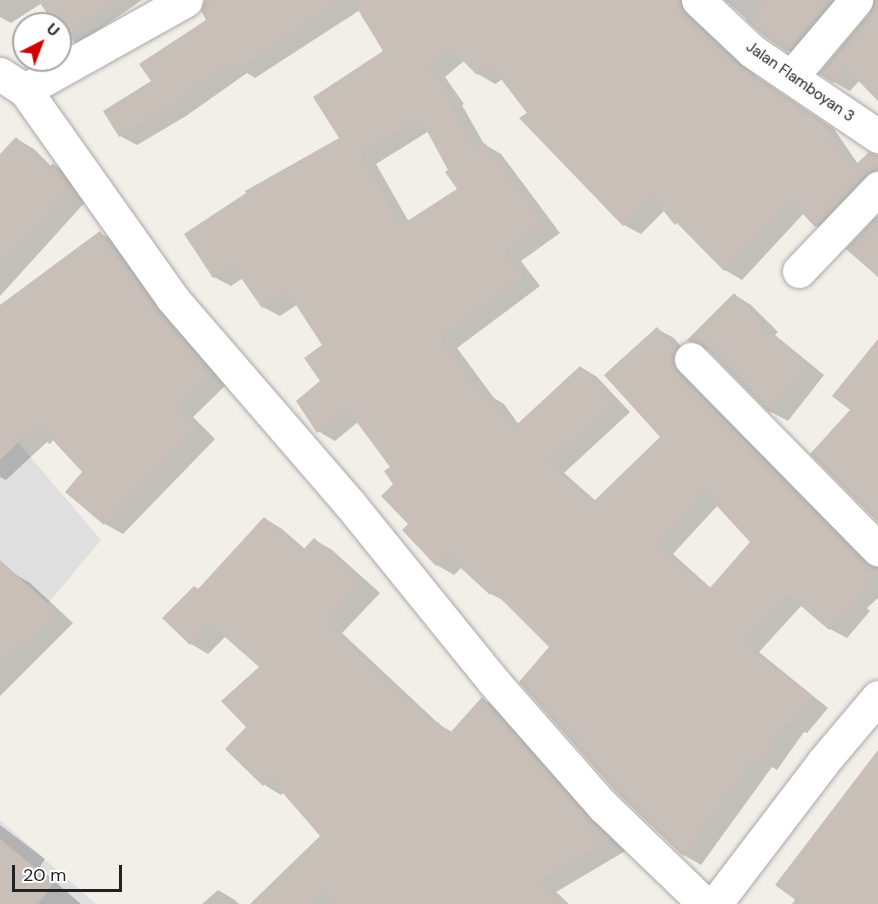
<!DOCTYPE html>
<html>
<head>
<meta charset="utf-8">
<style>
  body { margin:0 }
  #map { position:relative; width:878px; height:904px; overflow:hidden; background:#f2efe9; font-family:"DM Sans",sans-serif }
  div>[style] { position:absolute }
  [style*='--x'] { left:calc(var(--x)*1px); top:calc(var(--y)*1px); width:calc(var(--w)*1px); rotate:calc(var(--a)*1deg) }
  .residential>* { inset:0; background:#e0dfdf }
  .shadow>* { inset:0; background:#0003 }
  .building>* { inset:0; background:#c7bfb8 }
  .roads { filter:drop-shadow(0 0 2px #a9a9a9) drop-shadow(0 0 2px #a9a9a9) }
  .minor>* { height:33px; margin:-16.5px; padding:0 16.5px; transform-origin:16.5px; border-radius:16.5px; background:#fff }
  span { translate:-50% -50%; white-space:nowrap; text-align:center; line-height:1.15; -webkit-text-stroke:4.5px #fff; paint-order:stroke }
  .street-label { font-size:15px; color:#222 }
  .north { position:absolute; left:12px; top:12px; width:60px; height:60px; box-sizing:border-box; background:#fff; border:2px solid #a7a7a7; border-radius:50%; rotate:42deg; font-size:16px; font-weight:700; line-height:24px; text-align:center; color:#222 }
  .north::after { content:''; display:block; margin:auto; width:21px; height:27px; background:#d40000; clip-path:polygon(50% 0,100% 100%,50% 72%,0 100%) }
  .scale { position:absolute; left:12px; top:865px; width:110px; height:27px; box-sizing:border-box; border:3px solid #222; border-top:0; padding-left:8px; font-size:18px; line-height:21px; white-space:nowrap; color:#222; -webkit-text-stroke:4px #fff; paint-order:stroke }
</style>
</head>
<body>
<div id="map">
  <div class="residential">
    <div style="clip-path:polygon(0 421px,101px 540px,0 661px)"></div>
    <div style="clip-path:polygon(0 820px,96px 904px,0 904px)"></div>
  </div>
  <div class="shadow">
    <div style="clip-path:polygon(0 0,142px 0,78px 44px,65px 37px,60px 24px,56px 24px,42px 3px,11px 23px,0 17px)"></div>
    <div style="clip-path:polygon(evenodd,214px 0,699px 0,702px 25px,756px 76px,834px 129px,858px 164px,878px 166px,878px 188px,833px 235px,816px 226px,804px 213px,742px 280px,725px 270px,665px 210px,641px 234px,624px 225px,503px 79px,495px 84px,478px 74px,465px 60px,445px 77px,464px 104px,462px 105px,484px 144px,501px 154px,560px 233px,521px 261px,540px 286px,457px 348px,494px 398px,504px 404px,519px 425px,581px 367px,597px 377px,630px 412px,564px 473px,596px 501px,662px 437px,657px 329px,674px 338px,692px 359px,694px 383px,878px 568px,878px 598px,867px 608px,870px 611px,847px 638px,830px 629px,802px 605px,759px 652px,828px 708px,807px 733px,804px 732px,777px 770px,772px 767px,701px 865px,684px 855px,618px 792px,551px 647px,508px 603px,491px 594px,462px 567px,454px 575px,437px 565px,404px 530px,410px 524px,392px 467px,358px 422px,335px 441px,318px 431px,325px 345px,298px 304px,280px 316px,263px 307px,243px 278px,231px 286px,214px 277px,341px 138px,385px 51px,360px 10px,255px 78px,247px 73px,186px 116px,137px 145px,120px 136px,153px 81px,208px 20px,214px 0,429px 131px,459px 189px,409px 222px,376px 164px,429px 131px,214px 0,718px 505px,752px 542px,712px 589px,673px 554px,718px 505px)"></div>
    <div style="clip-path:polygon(725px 0,856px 0,805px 61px,765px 35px)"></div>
    <div style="clip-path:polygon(876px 0,878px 0,878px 98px,860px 80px,850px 91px,834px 82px,872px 12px)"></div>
    <div style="clip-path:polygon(17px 139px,34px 149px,52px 167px,54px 165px,71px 175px,88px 199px,0 296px,0 156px)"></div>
    <div style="clip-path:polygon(100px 233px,118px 243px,228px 383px,193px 417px,215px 439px,123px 534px,105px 524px,67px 492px,84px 472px,54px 439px,50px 444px,47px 442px,6px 480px,0 477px,0 306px)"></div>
    <div style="clip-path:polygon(735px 295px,751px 305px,778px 332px,775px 335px,824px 375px,788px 421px,771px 412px,710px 350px,704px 350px,689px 341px)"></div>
    <div style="clip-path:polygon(264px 518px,282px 529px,306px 550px,315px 540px,332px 550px,380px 593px,342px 633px,440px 725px,452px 732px,482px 699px,500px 709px,627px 850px,556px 892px,569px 904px,252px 904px,322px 836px,284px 792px,281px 795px,263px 784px,248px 727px,261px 666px,226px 636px,208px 654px,191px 644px,199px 590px)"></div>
    <div style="clip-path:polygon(13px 573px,30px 583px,73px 623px,0 696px,0 586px)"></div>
    <div style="clip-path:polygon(878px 751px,878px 904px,792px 904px,796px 899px)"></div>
    <div style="clip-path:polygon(0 825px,45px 859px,39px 868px,81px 904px,0 904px)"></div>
    <div style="clip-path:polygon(218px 890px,235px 900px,239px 904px,202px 904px)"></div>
  </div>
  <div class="building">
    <div style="clip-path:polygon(38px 0,118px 0,64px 38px,60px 32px,60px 24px,54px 24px)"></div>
    <div style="clip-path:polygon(205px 0,344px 0,237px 70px,233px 62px,169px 107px,119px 137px,103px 111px,151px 81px,139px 64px,206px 20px,201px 11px)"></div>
    <div style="clip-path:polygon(evenodd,352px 0,680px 0,685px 14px,739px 65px,817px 118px,852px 168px,869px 152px,878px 155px,878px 170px,864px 175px,815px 227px,790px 200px,724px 271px,677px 223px,675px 225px,652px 197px,623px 226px,519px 118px,527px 113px,491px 66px,477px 75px,451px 49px,429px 67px,449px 94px,446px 95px,476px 149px,485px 143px,544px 223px,505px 251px,525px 276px,441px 338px,483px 396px,487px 393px,513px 428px,580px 366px,614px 402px,548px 463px,593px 502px,660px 437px,604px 375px,657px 327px,676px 348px,673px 363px,678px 372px,865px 562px,878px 567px,878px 573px,829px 630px,787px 594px,743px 642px,812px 697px,790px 725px,787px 723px,759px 761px,755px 758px,683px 856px,617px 793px,519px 682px,549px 647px,493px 591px,490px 595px,448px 556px,436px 566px,402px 530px,408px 524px,381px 496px,393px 484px,384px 471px,390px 467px,347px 409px,317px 433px,296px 401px,320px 381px,304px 358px,322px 345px,287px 291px,262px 308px,232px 265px,213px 278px,184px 234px,246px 193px,245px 191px,339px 138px,313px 97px,383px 51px,352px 0,420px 118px,448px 170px,445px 172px,457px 189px,401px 225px,361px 154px,420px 118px,352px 0,704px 492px,750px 542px,709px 589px,657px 544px,704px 492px)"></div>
    <div style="clip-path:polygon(763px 0,831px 0,787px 52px,764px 36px,746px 20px)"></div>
    <div style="clip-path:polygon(874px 0,878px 0,878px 101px,846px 68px,833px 83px,819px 73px,870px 12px)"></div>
    <div style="clip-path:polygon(16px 137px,48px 169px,53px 163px,71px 188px,0 267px,0 154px)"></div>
    <div style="clip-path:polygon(878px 215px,878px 277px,846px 249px)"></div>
    <div style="clip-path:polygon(100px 231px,157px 309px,212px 373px,176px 406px,199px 428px,104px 525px,65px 492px,82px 472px,40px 426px,32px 435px,29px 432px,0 460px,0 305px)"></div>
    <div style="clip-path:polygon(734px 293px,762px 322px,759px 325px,808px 364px,770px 413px,704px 346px,695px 341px,686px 341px)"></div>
    <div style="clip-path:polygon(878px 339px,878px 522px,810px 454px,850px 410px,832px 396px)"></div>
    <div style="clip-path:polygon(264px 517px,302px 551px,314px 538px,363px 582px,326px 622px,435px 725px,438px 722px,449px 734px,482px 697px,611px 839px,540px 881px,564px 904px,334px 904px,322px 891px,309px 904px,250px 904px,320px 836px,270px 778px,263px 786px,225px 749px,246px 727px,221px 701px,259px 667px,210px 624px,190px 645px,162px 618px,194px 586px,198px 589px)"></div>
    <div style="clip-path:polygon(0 560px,57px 612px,23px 648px,19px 644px,0 663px)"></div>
    <div style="clip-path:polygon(878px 750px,878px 904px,801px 904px,775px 885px)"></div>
    <div style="clip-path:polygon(0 839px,54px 883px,38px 904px,0 904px)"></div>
  </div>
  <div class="roads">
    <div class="minor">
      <div style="--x:698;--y:0;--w:74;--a:43.4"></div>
      <div style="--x:752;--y:51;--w:152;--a:34"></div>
      <div style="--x:0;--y:74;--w:30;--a:33"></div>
      <div style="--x:25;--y:90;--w:255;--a:54.7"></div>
      <div style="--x:172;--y:298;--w:271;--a:49.2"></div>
      <div style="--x:349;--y:503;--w:229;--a:51"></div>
      <div style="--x:493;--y:681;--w:167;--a:48.7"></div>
      <div style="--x:603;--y:806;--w:141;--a:43.9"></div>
      <div style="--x:791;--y:77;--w:101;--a:-49.8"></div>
      <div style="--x:25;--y:90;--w:184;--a:-29.2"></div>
      <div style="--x:799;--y:271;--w:115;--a:-46.4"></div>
      <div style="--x:691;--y:359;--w:267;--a:45.5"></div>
      <div style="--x:715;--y:904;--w:178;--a:-52.7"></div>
      <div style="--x:823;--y:762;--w:85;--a:-49.8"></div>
    </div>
  </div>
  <div class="street-label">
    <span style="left:800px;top:82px;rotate:35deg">Jalan Flamboyan 3</span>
  </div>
  <div class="north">U</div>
  <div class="scale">20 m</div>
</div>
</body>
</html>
